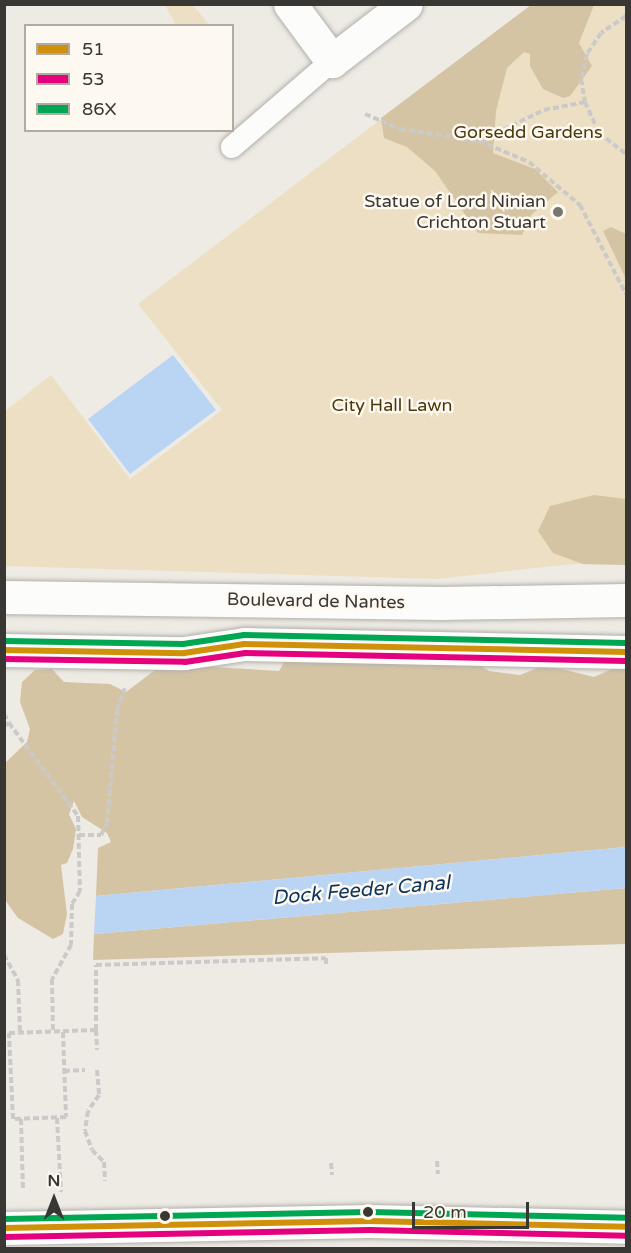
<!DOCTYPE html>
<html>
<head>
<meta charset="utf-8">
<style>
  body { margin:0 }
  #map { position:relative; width:631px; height:1253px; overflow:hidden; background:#eeebe5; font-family:"Varela Round",sans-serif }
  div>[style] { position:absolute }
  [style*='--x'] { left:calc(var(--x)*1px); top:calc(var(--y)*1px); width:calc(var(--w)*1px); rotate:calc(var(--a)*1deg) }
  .green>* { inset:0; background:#eddfc3 }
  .forest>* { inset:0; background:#d5c4a4 }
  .water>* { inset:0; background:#bad4f4 }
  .path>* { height:4px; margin-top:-2px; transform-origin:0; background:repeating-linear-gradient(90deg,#cbcac8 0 6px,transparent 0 9px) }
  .roads { filter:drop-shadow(0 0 2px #b2b0ab) drop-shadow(0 0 2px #b2b0ab) }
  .service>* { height:22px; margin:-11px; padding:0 11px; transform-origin:11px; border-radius:11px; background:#fcfcfb }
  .minor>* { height:33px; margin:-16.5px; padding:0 16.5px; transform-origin:16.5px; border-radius:16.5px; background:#fcfcfb }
  .primary>* { height:33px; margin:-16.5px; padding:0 16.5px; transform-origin:16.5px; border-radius:16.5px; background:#fcfcfb }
  .bus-1>* { height:6px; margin:-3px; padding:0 3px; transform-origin:3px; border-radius:3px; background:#d1900a }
  .bus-2>* { height:6px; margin:-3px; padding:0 3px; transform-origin:3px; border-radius:3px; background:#e5007d }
  .bus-3>* { height:6px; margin:-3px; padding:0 3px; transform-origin:3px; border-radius:3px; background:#00a651 }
  .dots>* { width:16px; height:16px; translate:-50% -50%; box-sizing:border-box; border:3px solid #fef9f0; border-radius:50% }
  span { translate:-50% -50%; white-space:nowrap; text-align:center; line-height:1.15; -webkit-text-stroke:5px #fef9f0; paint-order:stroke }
  .park-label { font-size:18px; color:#4b370a }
  .poi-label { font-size:18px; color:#393733 }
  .right { translate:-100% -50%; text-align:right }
  .street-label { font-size:18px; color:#393733 }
  .water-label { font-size:20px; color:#0c345f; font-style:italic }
  .frame { position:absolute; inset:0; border:6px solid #393733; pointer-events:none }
  .legend { position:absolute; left:24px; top:24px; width:210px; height:108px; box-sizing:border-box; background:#fef9f0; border:2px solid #afaba4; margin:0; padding:8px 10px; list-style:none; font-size:18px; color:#393733 }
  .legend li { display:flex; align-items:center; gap:12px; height:30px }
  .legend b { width:30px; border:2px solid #afaba4 }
  .north { position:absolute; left:24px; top:1169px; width:60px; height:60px; -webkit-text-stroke:4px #fef9f0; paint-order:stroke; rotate:0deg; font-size:16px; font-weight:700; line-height:24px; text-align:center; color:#393733 }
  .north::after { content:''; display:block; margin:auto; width:21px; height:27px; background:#393733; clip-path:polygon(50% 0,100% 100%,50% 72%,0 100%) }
  .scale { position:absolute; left:412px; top:1202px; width:117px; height:27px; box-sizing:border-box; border:3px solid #393733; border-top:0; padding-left:8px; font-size:18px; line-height:21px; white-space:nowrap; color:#393733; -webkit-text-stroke:4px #fef9f0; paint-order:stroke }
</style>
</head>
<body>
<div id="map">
  <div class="green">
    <div style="clip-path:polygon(165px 5px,193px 5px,209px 25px,176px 25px)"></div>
    <div style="clip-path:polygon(531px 5px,626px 5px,626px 565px,571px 564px,437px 579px,5px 566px,5px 411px,51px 375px,130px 479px,222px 410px,138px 304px)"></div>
  </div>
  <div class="forest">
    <div style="clip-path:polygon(531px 5px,594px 5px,579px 43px,592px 66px,570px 96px,563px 98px,543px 89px,530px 66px,530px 54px,524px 52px,507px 68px,496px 111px,493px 153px,535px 169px,558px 192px,532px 214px,522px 235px,478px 233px,435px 171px,407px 147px,384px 138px,381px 118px)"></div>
    <div style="clip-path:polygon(611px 227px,626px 234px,626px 279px,603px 231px)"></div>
    <div style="clip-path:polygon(594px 495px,626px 499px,626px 565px,583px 564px,553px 553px,538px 531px,550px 506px)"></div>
    <div style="clip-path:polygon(290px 652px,407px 654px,426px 666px,439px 658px,463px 655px,489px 671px,520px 675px,545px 665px,594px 677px,626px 663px,626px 847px,96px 896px,98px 848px,111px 842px,107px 833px,82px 817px,74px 801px,69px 814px,76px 829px,73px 849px,67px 863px,61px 865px,67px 914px,63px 934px,53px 939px,18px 918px,5px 900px,4px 764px,27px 742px,30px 729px,20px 702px,22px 682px,35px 670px,52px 669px,64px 682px,110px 684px,126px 692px,163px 664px,279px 671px)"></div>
    <div style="clip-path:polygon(626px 888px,626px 944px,93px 960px,94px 934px)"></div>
  </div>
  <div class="water">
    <div style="clip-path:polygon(173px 355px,216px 410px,130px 474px,88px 419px)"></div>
    <div style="clip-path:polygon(626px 847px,626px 888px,94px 934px,96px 896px)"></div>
  </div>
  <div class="path">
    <div style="--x:626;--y:16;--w:30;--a:146"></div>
    <div style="--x:601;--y:33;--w:25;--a:124"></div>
    <div style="--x:587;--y:54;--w:26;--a:103"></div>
    <div style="--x:581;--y:79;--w:23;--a:80"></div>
    <div style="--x:585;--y:102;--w:34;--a:66"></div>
    <div style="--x:599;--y:133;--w:34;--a:38"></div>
    <div style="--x:365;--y:114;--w:38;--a:23"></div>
    <div style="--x:400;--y:129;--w:80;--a:8.6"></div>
    <div style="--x:479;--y:141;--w:54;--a:22.8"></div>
    <div style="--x:529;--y:162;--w:67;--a:40.1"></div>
    <div style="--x:580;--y:205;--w:100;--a:62.7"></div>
    <div style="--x:479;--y:141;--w:72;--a:-25.5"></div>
    <div style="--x:544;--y:110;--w:42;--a:-11"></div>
    <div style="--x:4;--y:714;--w:10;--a:61"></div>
    <div style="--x:9;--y:723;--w:6;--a:149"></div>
    <div style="--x:9;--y:723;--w:116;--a:53.4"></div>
    <div style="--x:78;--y:816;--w:75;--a:88.5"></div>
    <div style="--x:80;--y:891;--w:15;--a:122"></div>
    <div style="--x:72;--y:904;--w:41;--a:91.4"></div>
    <div style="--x:71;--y:945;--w:39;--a:119"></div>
    <div style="--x:52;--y:979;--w:53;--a:88.9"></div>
    <div style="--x:79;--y:835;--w:22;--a:0"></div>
    <div style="--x:101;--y:835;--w:13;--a:-63"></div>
    <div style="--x:107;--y:823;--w:113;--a:-84.9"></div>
    <div style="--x:117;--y:710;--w:23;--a:-70"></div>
    <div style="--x:4;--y:955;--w:29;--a:61"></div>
    <div style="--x:18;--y:980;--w:53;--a:87.8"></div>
    <div style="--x:96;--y:1030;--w:20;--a:87"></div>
    <div style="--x:63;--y:1032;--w:85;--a:88"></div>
    <div style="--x:66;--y:1117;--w:53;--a:177.8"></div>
    <div style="--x:13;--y:1119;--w:86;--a:-92.7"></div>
    <div style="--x:9;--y:1033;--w:87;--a:-2"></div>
    <div style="--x:96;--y:1030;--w:65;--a:-90"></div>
    <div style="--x:96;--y:965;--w:230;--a:-1.7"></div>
    <div style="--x:326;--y:958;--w:7;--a:90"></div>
    <div style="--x:97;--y:1070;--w:25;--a:85"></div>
    <div style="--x:99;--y:1095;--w:19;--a:125"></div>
    <div style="--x:88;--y:1111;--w:20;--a:99"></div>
    <div style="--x:85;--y:1131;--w:20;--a:70"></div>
    <div style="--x:92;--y:1150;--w:17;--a:45"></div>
    <div style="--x:104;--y:1162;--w:19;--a:87"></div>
    <div style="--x:64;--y:1071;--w:21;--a:-3"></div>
    <div style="--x:57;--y:1118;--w:74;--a:86.9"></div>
    <div style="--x:21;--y:1119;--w:71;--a:88.4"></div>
    <div style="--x:437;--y:1161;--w:13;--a:86"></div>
    <div style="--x:331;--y:1163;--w:12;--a:85"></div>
  </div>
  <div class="roads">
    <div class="service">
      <div style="--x:232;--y:147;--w:132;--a:-40.7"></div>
    </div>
    <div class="minor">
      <div style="--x:290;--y:4;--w:71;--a:53.6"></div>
      <div style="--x:332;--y:61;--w:93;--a:-37.6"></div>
      <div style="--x:4;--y:1228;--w:366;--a:-1.1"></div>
      <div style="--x:370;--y:1221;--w:256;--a:1.3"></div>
    </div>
    <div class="primary">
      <div style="--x:4;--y:597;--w:437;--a:0.8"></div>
      <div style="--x:441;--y:603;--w:185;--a:-0.9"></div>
      <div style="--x:4;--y:650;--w:180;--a:1"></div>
      <div style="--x:184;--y:653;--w:61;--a:-8.5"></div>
      <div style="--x:244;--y:644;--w:382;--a:1.2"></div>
    </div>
  </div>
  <div class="bus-1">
    <div style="--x:4;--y:650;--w:180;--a:1"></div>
    <div style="--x:184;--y:653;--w:61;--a:-8.5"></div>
    <div style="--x:244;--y:644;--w:382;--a:1.2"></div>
    <div style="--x:4;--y:1228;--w:366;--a:-1.1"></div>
    <div style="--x:370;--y:1221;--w:256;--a:1.3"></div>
  </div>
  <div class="bus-2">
    <div style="--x:4;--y:659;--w:181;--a:0.9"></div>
    <div style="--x:185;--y:662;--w:61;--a:-8.5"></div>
    <div style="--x:245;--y:653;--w:381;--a:1.2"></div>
    <div style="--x:4;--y:1237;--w:366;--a:-1.1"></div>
    <div style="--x:370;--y:1230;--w:256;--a:1.3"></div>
  </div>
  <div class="bus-3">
    <div style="--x:4;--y:641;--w:179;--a:1"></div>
    <div style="--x:183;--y:644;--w:62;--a:-8.4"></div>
    <div style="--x:244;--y:635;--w:382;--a:1.2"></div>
    <div style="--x:4;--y:1219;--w:366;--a:-1.1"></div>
    <div style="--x:370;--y:1212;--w:256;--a:1.3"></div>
  </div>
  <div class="dots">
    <div style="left:558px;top:212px;background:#787671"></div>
    <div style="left:368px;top:1212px;background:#393733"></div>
    <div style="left:165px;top:1216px;background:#393733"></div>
  </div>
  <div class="park-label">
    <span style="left:528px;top:132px">Gorsedd Gardens</span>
    <span style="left:392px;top:405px">City Hall Lawn</span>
  </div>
  <div class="poi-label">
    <span class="right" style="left:546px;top:212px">Statue of Lord Ninian<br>Crichton Stuart</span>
  </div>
  <div class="street-label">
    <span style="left:316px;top:601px;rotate:1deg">Boulevard de Nantes</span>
  </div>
  <div class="water-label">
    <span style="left:361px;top:891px;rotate:-5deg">Dock Feeder Canal</span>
  </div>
  <div class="frame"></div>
  <ul class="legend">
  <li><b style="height:8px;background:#d1900a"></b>51</li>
  <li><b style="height:8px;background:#e5007d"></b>53</li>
  <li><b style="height:8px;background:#00a651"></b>86X</li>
  </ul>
  <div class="north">N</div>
  <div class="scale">20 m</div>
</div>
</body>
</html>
